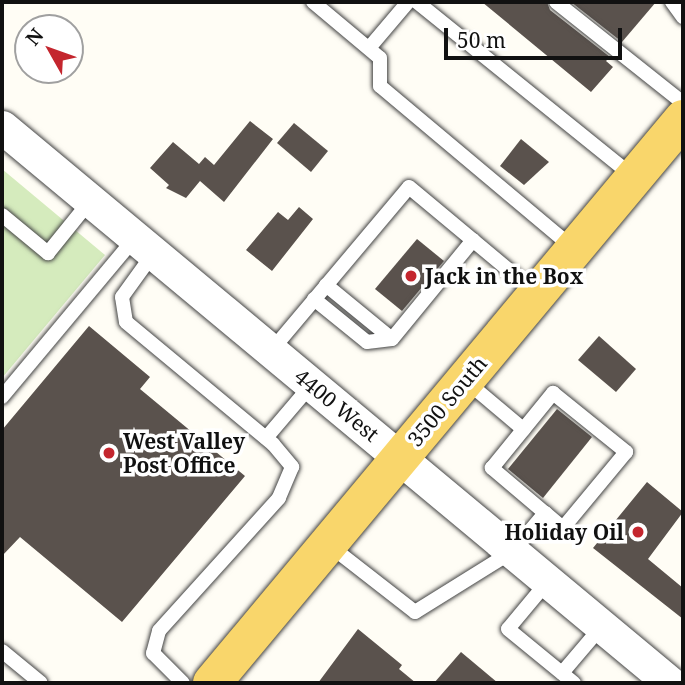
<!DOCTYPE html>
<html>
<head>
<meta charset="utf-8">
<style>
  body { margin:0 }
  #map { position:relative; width:685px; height:685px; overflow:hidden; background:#fffdf5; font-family:"Noto Serif",serif }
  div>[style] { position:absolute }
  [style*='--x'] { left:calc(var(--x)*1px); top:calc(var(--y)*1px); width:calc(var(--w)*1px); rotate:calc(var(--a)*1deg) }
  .green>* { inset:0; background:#d5ebbd }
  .building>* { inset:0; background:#5a524d }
  .roads { filter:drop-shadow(0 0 2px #444) drop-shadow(0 0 2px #444) }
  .service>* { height:14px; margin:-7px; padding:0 7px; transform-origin:7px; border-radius:7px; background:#fff }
  .tertiary>* { height:33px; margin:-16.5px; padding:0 16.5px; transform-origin:16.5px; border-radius:16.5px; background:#fff }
  .primary>* { height:38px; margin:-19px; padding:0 19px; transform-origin:19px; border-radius:19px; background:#f9d66b }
  .dots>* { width:19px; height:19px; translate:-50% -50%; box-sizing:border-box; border:4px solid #fff; border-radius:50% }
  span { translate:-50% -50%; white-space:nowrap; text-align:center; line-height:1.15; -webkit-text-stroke:7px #fff; paint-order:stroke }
  .poi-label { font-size:21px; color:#111; font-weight:700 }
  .left { translate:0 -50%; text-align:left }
  .right { translate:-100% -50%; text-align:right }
  .street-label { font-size:21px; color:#111 }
  .frame { position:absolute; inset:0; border:4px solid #111; pointer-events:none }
  .north { position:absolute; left:14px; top:14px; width:70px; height:70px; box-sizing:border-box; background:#fff; border:2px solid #a0a0a0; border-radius:50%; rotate:310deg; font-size:19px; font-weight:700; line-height:28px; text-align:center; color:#111 }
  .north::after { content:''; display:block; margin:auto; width:24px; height:32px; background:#c4262e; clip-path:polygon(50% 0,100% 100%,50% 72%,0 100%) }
  .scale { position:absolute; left:444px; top:28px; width:178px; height:32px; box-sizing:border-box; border:4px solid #111; border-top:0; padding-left:9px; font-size:21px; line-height:24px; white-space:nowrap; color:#111; -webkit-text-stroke:5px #fff; paint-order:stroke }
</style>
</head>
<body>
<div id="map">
  <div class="green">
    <div style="clip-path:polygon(2px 169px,105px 255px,2px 378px)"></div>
  </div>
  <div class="building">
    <div style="clip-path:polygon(482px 2px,547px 2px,550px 10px,610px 57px,606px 61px,613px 67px,591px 92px)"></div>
    <div style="clip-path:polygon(571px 2px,656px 2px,622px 42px)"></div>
    <div style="clip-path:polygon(250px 121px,273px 139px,224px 202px,200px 181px,186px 198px,166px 188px,169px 185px,150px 168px,173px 142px,199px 164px,205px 157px,214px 165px)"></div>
    <div style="clip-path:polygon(294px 123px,328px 151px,311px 172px,277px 143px)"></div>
    <div style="clip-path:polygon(521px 139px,549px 162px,524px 185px,500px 166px)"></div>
    <div style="clip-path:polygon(299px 207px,313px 219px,272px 271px,246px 250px,278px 212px,288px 220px)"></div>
    <div style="clip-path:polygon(417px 239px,444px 261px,402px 311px,375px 289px)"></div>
    <div style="clip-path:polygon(89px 326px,150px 377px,140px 389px,245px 476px,122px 622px,20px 537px,2px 556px,2px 430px)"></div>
    <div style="clip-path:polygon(599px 336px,636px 369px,616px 392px,578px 360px)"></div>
    <div style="clip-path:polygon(557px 409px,592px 437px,543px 498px,508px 469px)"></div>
    <div style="clip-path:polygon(647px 482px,683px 512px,648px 559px,683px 588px,683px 619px,593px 548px)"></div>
    <div style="clip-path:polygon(358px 629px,402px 665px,399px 669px,416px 683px,318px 683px)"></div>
    <div style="clip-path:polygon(461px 652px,498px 683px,434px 683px)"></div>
  </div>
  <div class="roads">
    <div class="service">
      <div style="--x:313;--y:2;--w:87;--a:39.9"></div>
      <div style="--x:380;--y:58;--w:28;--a:90"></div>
      <div style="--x:380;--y:86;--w:253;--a:40"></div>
      <div style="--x:417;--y:2;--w:277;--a:38.9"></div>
      <div style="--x:556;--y:2;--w:162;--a:38.5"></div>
      <div style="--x:672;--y:2;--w:19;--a:54"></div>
      <div style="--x:369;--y:48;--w:60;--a:-49.7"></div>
      <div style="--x:2;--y:215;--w:60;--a:39.6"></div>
      <div style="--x:48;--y:253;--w:67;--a:-51.1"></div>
      <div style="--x:153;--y:254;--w:53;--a:125.8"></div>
      <div style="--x:122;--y:297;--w:25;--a:81"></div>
      <div style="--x:126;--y:322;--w:191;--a:39.7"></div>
      <div style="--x:273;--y:444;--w:30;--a:50"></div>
      <div style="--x:292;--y:467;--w:34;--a:113"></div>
      <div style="--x:279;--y:498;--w:179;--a:132.1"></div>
      <div style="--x:159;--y:631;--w:23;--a:105"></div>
      <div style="--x:153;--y:653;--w:42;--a:45"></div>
      <div style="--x:326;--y:285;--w:85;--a:39.3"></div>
      <div style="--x:392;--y:339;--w:128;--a:-50.7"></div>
      <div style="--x:314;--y:299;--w:68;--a:39.1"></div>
      <div style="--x:367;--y:342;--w:25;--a:-7"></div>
      <div style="--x:271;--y:351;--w:214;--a:-49.9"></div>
      <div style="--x:409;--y:187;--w:165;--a:39.8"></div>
      <div style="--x:466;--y:381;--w:75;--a:40.1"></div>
      <div style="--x:2;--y:397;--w:207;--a:-50.1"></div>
      <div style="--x:266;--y:438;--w:71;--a:-49.6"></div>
      <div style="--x:329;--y:545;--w:109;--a:37.9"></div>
      <div style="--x:415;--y:612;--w:115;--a:-31.9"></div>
      <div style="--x:513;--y:551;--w:50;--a:-49.9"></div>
      <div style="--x:545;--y:513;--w:70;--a:-139.7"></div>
      <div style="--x:492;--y:468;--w:97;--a:-50.9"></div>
      <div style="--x:553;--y:393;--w:94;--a:38.9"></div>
      <div style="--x:626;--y:452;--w:99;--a:129.7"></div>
      <div style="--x:563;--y:528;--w:23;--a:-140"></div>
      <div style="--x:548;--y:581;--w:62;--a:129.8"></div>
      <div style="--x:508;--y:629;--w:85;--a:39.3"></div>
      <div style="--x:2;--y:651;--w:50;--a:39.4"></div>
      <div style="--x:562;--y:673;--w:62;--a:-49.6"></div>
    </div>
    <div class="tertiary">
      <div style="--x:2;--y:127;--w:869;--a:39.77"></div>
    </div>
    <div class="primary">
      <div style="--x:212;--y:683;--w:735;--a:-50.13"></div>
    </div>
  </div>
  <div class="dots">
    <div style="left:411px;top:276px;background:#c4262e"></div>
    <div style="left:109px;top:453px;background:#c4262e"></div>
    <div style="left:638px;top:532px;background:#c4262e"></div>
  </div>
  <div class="poi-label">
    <span class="left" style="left:425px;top:276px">Jack in the Box</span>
    <span class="left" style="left:123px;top:453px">West Valley<br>Post Office</span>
    <span class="right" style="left:624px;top:532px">Holiday Oil</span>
  </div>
  <div class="street-label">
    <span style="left:447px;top:401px;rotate:-50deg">3500 South</span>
    <span style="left:337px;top:405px;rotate:39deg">4400 West</span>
  </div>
  <div class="frame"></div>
  <div class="north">N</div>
  <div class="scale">50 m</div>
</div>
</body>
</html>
